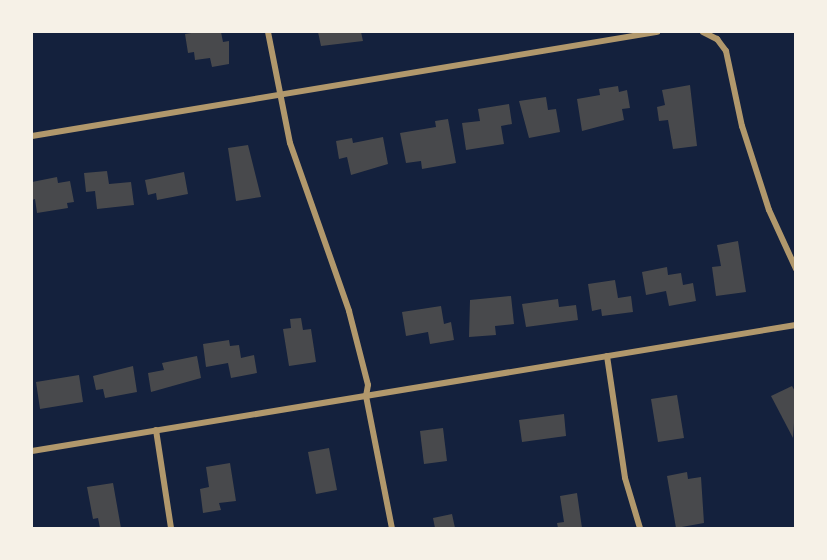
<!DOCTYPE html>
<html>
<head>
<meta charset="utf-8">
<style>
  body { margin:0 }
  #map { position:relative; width:827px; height:560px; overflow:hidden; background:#14213d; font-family:Barlow,sans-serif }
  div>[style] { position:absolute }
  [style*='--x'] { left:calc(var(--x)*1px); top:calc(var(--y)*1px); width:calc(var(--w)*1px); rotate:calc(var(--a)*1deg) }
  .building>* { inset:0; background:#48494c }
  .minor>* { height:6px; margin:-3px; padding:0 3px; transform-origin:3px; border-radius:3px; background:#b1986c }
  span { translate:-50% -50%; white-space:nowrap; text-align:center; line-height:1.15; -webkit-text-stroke:6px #f6f1e7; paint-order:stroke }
  .frame { position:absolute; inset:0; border:33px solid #f6f1e7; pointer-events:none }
</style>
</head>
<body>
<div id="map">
  <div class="building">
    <div style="clip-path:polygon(198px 32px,221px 32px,223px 42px,229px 41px,229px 64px,212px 67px,210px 58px,195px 60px,194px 52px,188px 53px,185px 34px)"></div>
    <div style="clip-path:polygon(318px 32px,361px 32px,363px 41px,321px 46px)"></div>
    <div style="clip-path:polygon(690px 85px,697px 146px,673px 149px,668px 120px,659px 121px,657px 107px,665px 105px,662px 90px)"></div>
    <div style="clip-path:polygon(618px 86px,619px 92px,627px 90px,630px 108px,622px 109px,624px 120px,582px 131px,577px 99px,600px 95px,599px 89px)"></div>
    <div style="clip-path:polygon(546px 97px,548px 110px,556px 109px,560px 132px,529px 138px,519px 101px)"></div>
    <div style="clip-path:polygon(509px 104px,512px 124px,501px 126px,504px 144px,466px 150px,462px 123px,480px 121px,478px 109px)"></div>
    <div style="clip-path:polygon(448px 119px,456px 163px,422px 169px,421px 161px,406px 163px,400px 133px,436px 127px,435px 121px)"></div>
    <div style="clip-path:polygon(383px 137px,388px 164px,351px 175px,347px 157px,339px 159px,336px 141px,352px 138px,353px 143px)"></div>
    <div style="clip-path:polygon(248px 145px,261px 197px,236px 201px,228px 148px)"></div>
    <div style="clip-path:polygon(107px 171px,109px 184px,131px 182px,134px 205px,97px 209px,95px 191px,86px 192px,84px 173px)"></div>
    <div style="clip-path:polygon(184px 172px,188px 194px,157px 200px,156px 193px,148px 195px,145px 180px)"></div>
    <div style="clip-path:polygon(57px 177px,58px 183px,70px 181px,74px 202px,67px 203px,68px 208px,37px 213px,35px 199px,32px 200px,32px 182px)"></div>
    <div style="clip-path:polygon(738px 241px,746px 292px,716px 296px,712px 267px,721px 266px,717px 245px)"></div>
    <div style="clip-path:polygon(667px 267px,668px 275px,681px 273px,683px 285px,693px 283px,696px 301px,669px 306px,666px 291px,646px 295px,642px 272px)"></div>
    <div style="clip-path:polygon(615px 280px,618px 298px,631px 296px,633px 312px,602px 316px,601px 309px,592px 311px,588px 284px)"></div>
    <div style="clip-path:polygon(511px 296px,514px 324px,495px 326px,496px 335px,469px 337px,470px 300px)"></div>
    <div style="clip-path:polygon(558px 299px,559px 307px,576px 305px,578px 320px,526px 327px,522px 304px)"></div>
    <div style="clip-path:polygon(441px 306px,444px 324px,451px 322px,454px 340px,430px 344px,428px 332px,406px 336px,402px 312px)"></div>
    <div style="clip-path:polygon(301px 318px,303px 330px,311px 329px,316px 362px,289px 366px,283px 329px,291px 328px,290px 319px)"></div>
    <div style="clip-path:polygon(229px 340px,230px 346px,239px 345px,241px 358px,254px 355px,257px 373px,231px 378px,228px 363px,206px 367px,203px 344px)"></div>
    <div style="clip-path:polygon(197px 356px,201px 378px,151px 392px,148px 373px,164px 370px,162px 363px)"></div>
    <div style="clip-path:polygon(133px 366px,137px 392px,105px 398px,103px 389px,96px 390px,93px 376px)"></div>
    <div style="clip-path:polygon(79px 375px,83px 402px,40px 409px,36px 382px)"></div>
    <div style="clip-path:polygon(792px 386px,796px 393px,793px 438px,771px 396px)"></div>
    <div style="clip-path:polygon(677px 395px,684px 438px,658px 442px,651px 399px)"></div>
    <div style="clip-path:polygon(564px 414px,566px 436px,522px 442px,519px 420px)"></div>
    <div style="clip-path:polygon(443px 428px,447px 461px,424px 464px,420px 431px)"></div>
    <div style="clip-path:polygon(329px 448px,337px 490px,316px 494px,308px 452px)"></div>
    <div style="clip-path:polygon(230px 463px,236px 501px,219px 503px,221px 510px,203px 513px,200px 489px,209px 487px,206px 467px)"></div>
    <div style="clip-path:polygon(687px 472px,688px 479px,701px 477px,704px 523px,676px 528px,667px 476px)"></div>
    <div style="clip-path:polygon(113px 483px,121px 528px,100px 528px,98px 518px,93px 519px,87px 487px)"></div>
    <div style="clip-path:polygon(577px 493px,582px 528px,558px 528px,557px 523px,564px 522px,560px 496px)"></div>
    <div style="clip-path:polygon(452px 514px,455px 528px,435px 528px,433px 518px)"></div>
  </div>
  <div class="minor">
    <div style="--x:268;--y:32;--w:113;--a:78.8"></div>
    <div style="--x:290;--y:143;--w:178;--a:70.6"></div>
    <div style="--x:349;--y:311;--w:76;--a:75.6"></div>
    <div style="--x:368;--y:385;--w:11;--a:100"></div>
    <div style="--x:366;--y:396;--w:135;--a:78.9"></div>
    <div style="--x:703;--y:32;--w:16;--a:27"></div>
    <div style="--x:717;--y:39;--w:15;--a:53"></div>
    <div style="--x:726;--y:51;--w:77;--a:78"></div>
    <div style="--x:742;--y:126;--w:88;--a:72.2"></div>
    <div style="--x:769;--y:210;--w:65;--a:65.4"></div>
    <div style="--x:32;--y:136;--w:634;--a:-9.45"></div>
    <div style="--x:607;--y:356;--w:123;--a:81.6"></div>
    <div style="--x:625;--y:478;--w:52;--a:73.3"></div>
    <div style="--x:156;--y:430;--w:99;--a:81.3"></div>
    <div style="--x:32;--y:451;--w:774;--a:-9.37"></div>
  </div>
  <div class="frame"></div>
</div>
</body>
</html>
